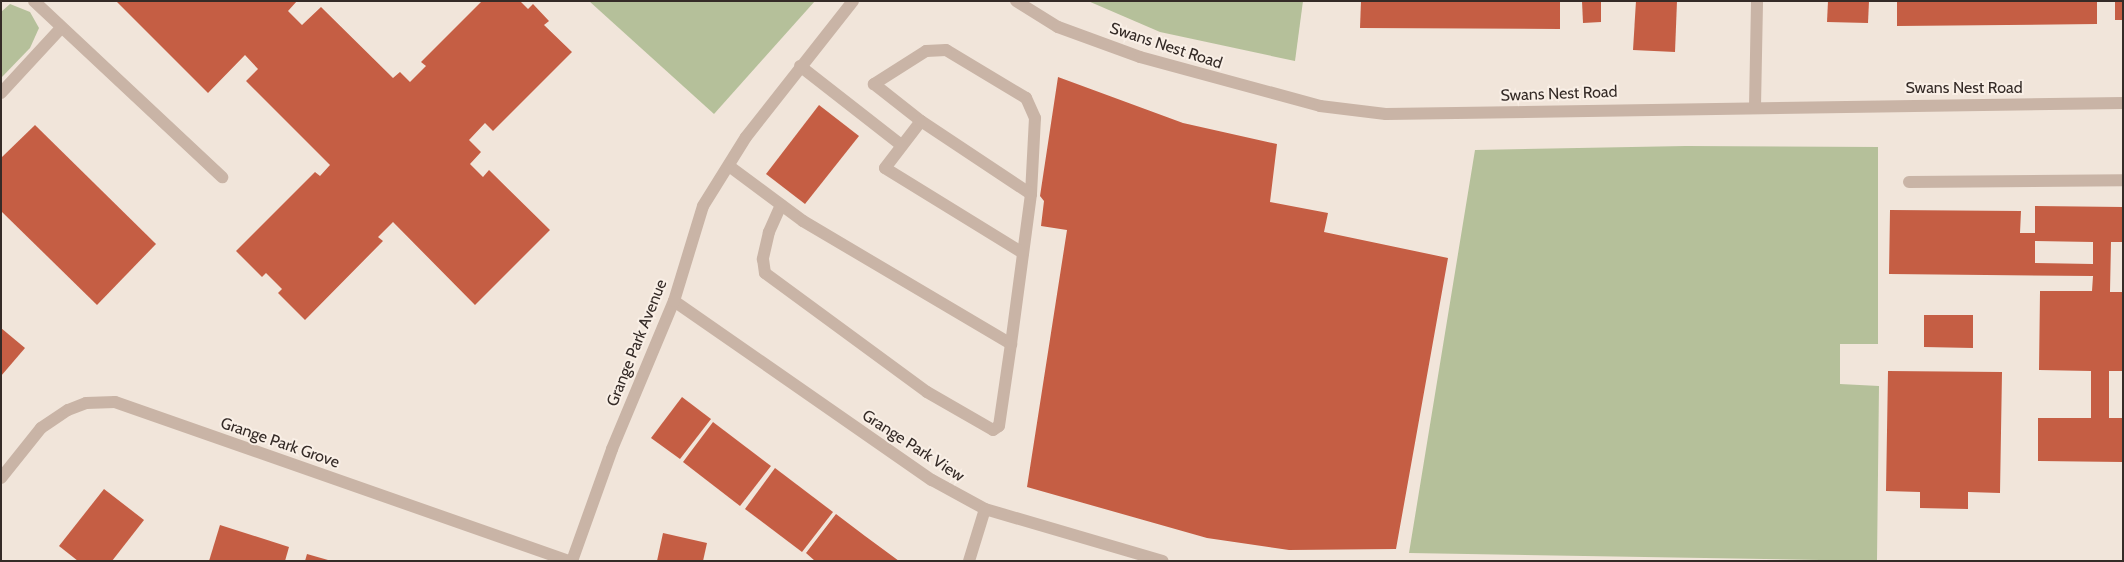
<!DOCTYPE html>
<html>
<head>
<meta charset="utf-8">
<style>
  body { margin:0 }
  #map { position:relative; width:2124px; height:562px; overflow:hidden; background:#f1e5da; font-family:Cabin,sans-serif }
  div>[style] { position:absolute }
  [style*='--x'] { left:calc(var(--x)*1px); top:calc(var(--y)*1px); width:calc(var(--w)*1px); rotate:calc(var(--a)*1deg) }
  .green>* { inset:0; background:#b5c09a }
  .building>* { inset:0; background:#c55e44 }
  .service>* { height:12px; margin:-6px; padding:0 6px; transform-origin:6px; border-radius:6px; background:#c9b4a6 }
  .minor>* { height:12px; margin:-6px; padding:0 6px; transform-origin:6px; border-radius:6px; background:#c9b4a6 }
  span { translate:-50% -50%; white-space:nowrap; text-align:center; line-height:1.15; -webkit-text-stroke:4px #f9efe6; paint-order:stroke }
  .street-label { font-size:16px; color:#352b27 }
  .frame { position:absolute; inset:0; border:2px solid #352b27; pointer-events:none }
</style>
</head>
<body>
<div id="map">
  <div class="green">
    <div style="clip-path:polygon(589px 1px,815px 1px,714px 114px)"></div>
    <div style="clip-path:polygon(1088px 1px,1303px 1px,1295px 61px,1160px 32px)"></div>
    <div style="clip-path:polygon(10px 4px,30px 12px,39px 28px,30px 48px,1px 78px,1px 12px)"></div>
    <div style="clip-path:polygon(1686px 146px,1878px 147px,1878px 344px,1840px 344px,1840px 384px,1879px 386px,1877px 561px,1409px 553px,1475px 150px)"></div>
  </div>
  <div class="building">
    <div style="clip-path:polygon(116px 1px,297px 1px,288px 11px,302px 25px,321px 7px,393px 78px,400px 72px,410px 82px,426px 66px,421px 62px,482px 1px,520px 1px,528px 9px,533px 4px,549px 21px,544px 25px,572px 52px,493px 131px,485px 123px,469px 140px,481px 152px,470px 164px,483px 177px,489px 170px,550px 230px,475px 305px,393px 222px,378px 237px,383px 241px,305px 320px,278px 293px,282px 289px,266px 273px,262px 277px,236px 251px,315px 172px,320px 176px,330px 165px,246px 81px,258px 69px,245px 55px,208px 93px)"></div>
    <div style="clip-path:polygon(1361px 1px,1560px 1px,1560px 29px,1360px 28px)"></div>
    <div style="clip-path:polygon(1582px 1px,1601px 1px,1601px 22px,1583px 23px)"></div>
    <div style="clip-path:polygon(1636px 1px,1677px 1px,1675px 52px,1633px 50px)"></div>
    <div style="clip-path:polygon(1828px 1px,1869px 1px,1868px 23px,1827px 22px)"></div>
    <div style="clip-path:polygon(1897px 1px,2097px 1px,2097px 24px,1897px 26px)"></div>
    <div style="clip-path:polygon(2115px 1px,2123px 1px,2123px 20px,2115px 20px)"></div>
    <div style="clip-path:polygon(1058px 77px,1183px 123px,1277px 144px,1270px 202px,1328px 213px,1324px 232px,1448px 258px,1396px 549px,1289px 550px,1207px 538px,1027px 487px,1067px 230px,1041px 226px,1044px 201px,1040px 196px)"></div>
    <div style="clip-path:polygon(819px 105px,859px 136px,805px 204px,766px 174px)"></div>
    <div style="clip-path:polygon(35px 125px,156px 244px,97px 305px,1px 211px,1px 158px)"></div>
    <div style="clip-path:polygon(evenodd,2035px 206px,2123px 207px,2123px 242px,2111px 242px,2110px 292px,2123px 292px,2123px 371px,2109px 371px,2109px 418px,2123px 418px,2123px 462px,2038px 461px,2038px 418px,2091px 418px,2091px 371px,2039px 370px,2040px 291px,2092px 291px,2093px 276px,1889px 274px,1890px 210px,2021px 211px,2020px 233px,2035px 233px,2035px 206px,2035px 241px,2093px 242px,2093px 264px,2035px 263px,2035px 241px)"></div>
    <div style="clip-path:polygon(1924px 315px,1973px 315px,1973px 348px,1924px 347px)"></div>
    <div style="clip-path:polygon(1px 328px,25px 348px,1px 376px)"></div>
    <div style="clip-path:polygon(1888px 371px,2002px 372px,2000px 493px,1968px 492px,1968px 509px,1920px 508px,1920px 492px,1886px 491px)"></div>
    <div style="clip-path:polygon(682px 397px,711px 419px,680px 459px,651px 438px)"></div>
    <div style="clip-path:polygon(713px 422px,771px 466px,740px 506px,683px 462px)"></div>
    <div style="clip-path:polygon(775px 468px,833px 512px,802px 552px,745px 509px)"></div>
    <div style="clip-path:polygon(104px 489px,144px 520px,112px 561px,78px 561px,59px 546px)"></div>
    <div style="clip-path:polygon(836px 514px,865px 536px,899px 561px,815px 561px,806px 553px)"></div>
    <div style="clip-path:polygon(220px 525px,289px 547px,285px 561px,209px 561px)"></div>
    <div style="clip-path:polygon(663px 533px,707px 543px,703px 561px,657px 561px)"></div>
    <div style="clip-path:polygon(307px 554px,328px 560px,328px 561px,305px 561px)"></div>
  </div>
  <div class="service">
    <div style="--x:34;--y:1;--w:258;--a:43.1"></div>
    <div style="--x:800;--y:66;--w:128;--a:38"></div>
    <div style="--x:1;--y:93;--w:88;--a:-47.3"></div>
    <div style="--x:729;--y:166;--w:92;--a:36.6"></div>
    <div style="--x:803;--y:221;--w:242;--a:30.6"></div>
    <div style="--x:1909;--y:182;--w:214;--a:-0.5"></div>
    <div style="--x:781;--y:205;--w:30;--a:114"></div>
    <div style="--x:769;--y:232;--w:28;--a:103"></div>
    <div style="--x:763;--y:259;--w:14;--a:82"></div>
    <div style="--x:765;--y:273;--w:201;--a:36.3"></div>
    <div style="--x:927;--y:392;--w:76;--a:29.9"></div>
    <div style="--x:993;--y:430;--w:7;--a:-34"></div>
    <div style="--x:999;--y:426;--w:83;--a:-81.7"></div>
    <div style="--x:1011;--y:344;--w:151;--a:-82.4"></div>
    <div style="--x:1031;--y:194;--w:76;--a:-87"></div>
    <div style="--x:1035;--y:118;--w:22;--a:-114"></div>
    <div style="--x:1026;--y:98;--w:93;--a:-149"></div>
    <div style="--x:946;--y:50;--w:20;--a:177"></div>
    <div style="--x:926;--y:51;--w:62;--a:147.6"></div>
    <div style="--x:874;--y:84;--w:60;--a:38.2"></div>
    <div style="--x:1023;--y:253;--w:162;--a:-148.4"></div>
    <div style="--x:885;--y:168;--w:59;--a:-52.5"></div>
    <div style="--x:921;--y:121;--w:132;--a:33.6"></div>
  </div>
  <div class="minor">
    <div style="--x:1016;--y:1;--w:49;--a:31.8"></div>
    <div style="--x:1058;--y:27;--w:87;--a:20.1"></div>
    <div style="--x:1140;--y:57;--w:187;--a:15.2"></div>
    <div style="--x:1320;--y:106;--w:66;--a:6.9"></div>
    <div style="--x:1386;--y:114;--w:737;--a:-0.86"></div>
    <div style="--x:1755;--y:107;--w:106;--a:-88.9"></div>
    <div style="--x:674;--y:301;--w:314;--a:34.8"></div>
    <div style="--x:932;--y:480;--w:60;--a:28.7"></div>
    <div style="--x:985;--y:509;--w:185;--a:16.3"></div>
    <div style="--x:1;--y:478;--w:64;--a:-51.3"></div>
    <div style="--x:41;--y:428;--w:32;--a:-34"></div>
    <div style="--x:68;--y:410;--w:19;--a:-21"></div>
    <div style="--x:86;--y:403;--w:29;--a:-2"></div>
    <div style="--x:115;--y:402;--w:482;--a:19.3"></div>
    <div style="--x:572;--y:561;--w:119;--a:-70.3"></div>
    <div style="--x:612;--y:449;--w:160;--a:-67.3"></div>
    <div style="--x:674;--y:301;--w:99;--a:-73"></div>
    <div style="--x:703;--y:206;--w:81;--a:-58.1"></div>
    <div style="--x:746;--y:137;--w:173;--a:-51.8"></div>
    <div style="--x:969;--y:561;--w:54;--a:-72.9"></div>
  </div>
  <div class="street-label">
    <span style="left:1166px;top:46px;rotate:18deg">Swans Nest Road</span>
    <span style="left:1964px;top:88px">Swans Nest Road</span>
    <span style="left:1559px;top:94px;rotate:-2deg">Swans Nest Road</span>
    <span style="left:637px;top:343px;rotate:-68deg">Grange Park Avenue</span>
    <span style="left:280px;top:443px;rotate:19deg">Grange Park Grove</span>
    <span style="left:913px;top:446px;rotate:33deg">Grange Park View</span>
  </div>
  <div class="frame"></div>
</div>
</body>
</html>
